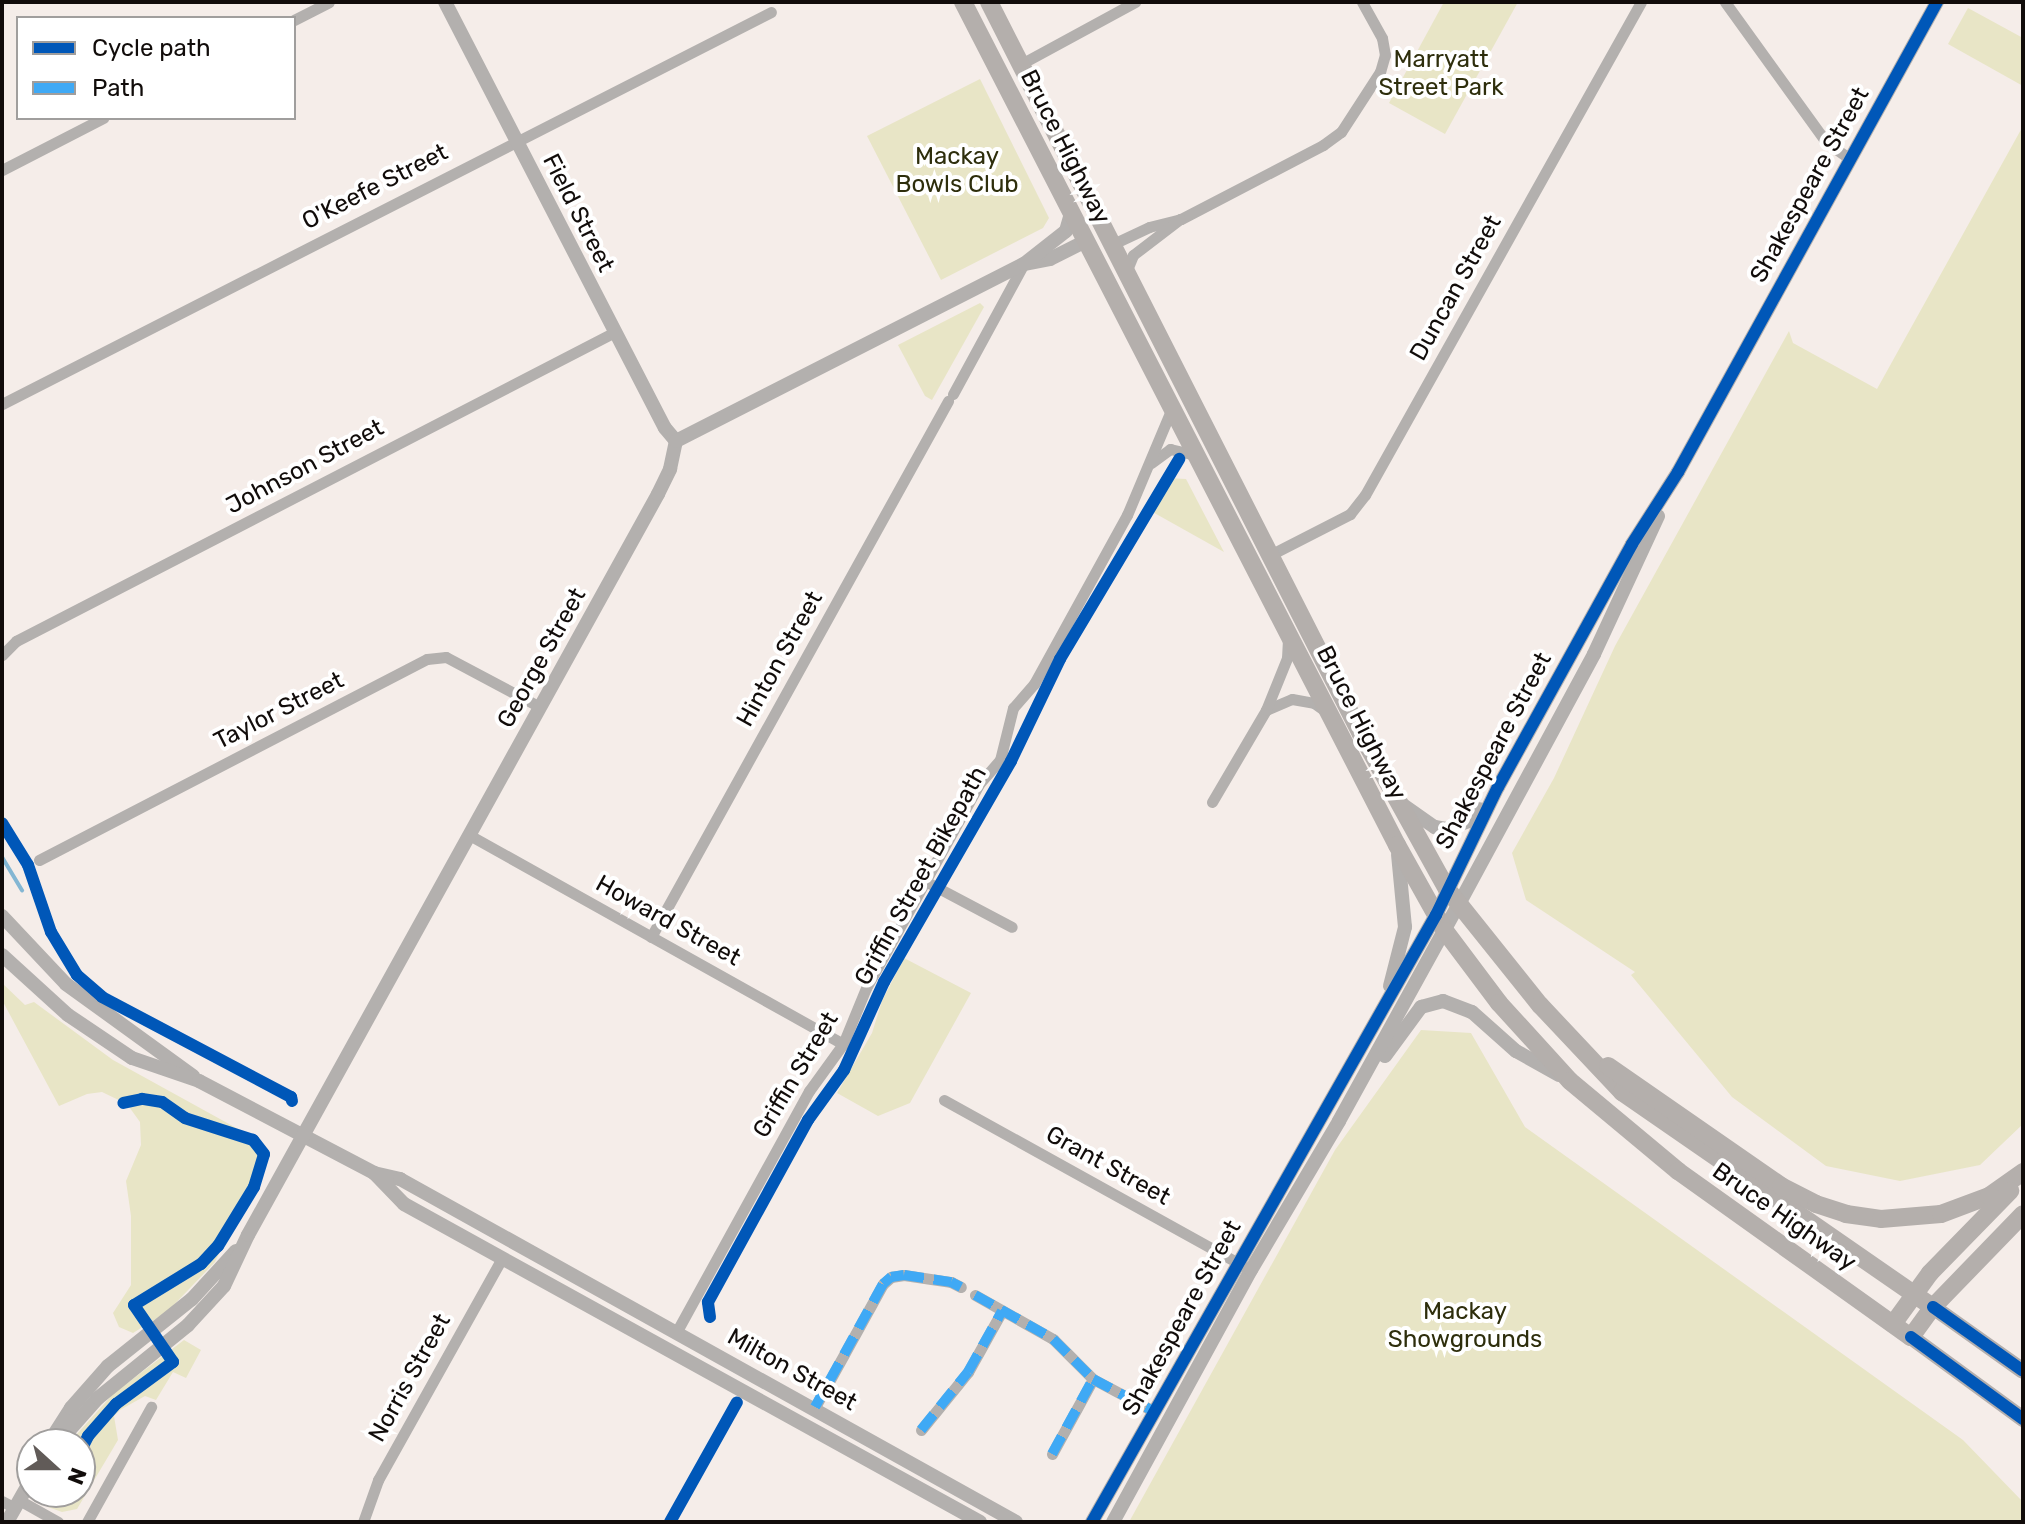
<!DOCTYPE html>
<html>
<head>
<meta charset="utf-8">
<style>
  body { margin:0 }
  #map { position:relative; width:2025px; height:1524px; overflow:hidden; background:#f5ede9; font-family:Rubik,sans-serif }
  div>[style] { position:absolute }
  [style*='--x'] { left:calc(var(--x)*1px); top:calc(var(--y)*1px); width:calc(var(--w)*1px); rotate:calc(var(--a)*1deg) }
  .green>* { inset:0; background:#e8e5c6 }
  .stream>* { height:4px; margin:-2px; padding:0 2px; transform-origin:2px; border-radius:2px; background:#83b6d3 }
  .minor>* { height:11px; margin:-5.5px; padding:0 5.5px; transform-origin:5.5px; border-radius:5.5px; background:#b3b0ae }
  .tertiary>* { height:14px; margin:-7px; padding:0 7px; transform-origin:7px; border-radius:7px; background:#b3b0ae }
  .secondary>* { height:16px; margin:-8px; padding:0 8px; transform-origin:8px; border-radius:8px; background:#b2aead }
  .trunk>* { height:18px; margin:-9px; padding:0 9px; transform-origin:9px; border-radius:9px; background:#b4afac }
  .quiet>* { height:10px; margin-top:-5px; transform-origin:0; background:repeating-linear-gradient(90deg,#3fa9f5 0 20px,transparent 0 30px) }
  .cycleway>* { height:12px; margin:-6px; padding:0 6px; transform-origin:6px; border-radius:6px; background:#0057b8 }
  span { translate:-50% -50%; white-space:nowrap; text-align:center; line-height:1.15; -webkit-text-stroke:8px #fff; paint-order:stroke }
  .park-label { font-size:24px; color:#2e2e0c }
  .street-label { font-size:24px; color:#110c0a }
  .frame { position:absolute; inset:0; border:4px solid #110c0a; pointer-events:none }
  .legend { position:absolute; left:16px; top:16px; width:280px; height:104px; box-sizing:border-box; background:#fff; border:2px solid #a09e9d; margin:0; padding:10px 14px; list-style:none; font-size:24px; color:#110c0a }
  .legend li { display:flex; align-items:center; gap:16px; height:40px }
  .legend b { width:40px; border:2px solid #a09e9d }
  .north { position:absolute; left:16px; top:1428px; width:80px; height:80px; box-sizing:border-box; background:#fff; border:2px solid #a09e9d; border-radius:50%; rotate:111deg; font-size:22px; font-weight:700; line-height:32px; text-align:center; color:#110c0a }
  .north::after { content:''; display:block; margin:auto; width:28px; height:36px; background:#615b58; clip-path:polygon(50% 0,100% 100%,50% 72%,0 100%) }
</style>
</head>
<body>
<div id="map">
  <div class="green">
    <div style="clip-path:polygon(1444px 2px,1518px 2px,1445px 134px,1389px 103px)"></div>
    <div style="clip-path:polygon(1968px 8px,2023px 38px,2023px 86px,1948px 44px)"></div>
    <div style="clip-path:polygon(980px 79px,1049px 218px,1043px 228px,941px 280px,867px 136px)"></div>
    <div style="clip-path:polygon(2023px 126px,2023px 1124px,1980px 1165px,1900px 1181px,1826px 1166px,1732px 1097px,1631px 975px,1635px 972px,1526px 900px,1512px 853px,1554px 778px,1615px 646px,1789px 331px,1793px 343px,1877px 389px)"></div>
    <div style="clip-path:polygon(980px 303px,984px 307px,932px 400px,925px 396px,898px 345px)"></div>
    <div style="clip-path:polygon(1167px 478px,1186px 479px,1224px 552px,1149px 510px)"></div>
    <div style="clip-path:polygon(904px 958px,971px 993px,910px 1103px,878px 1116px,837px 1093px,872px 1033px,882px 1001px)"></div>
    <div style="clip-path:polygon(2px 983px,25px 1005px,34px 1002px,113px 1060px,249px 1135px,259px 1151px,254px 1179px,215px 1262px,167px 1312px,133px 1333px,119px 1327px,113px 1313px,131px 1285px,131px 1216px,126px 1181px,141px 1145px,140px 1122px,127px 1104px,102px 1092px,87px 1094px,59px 1106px,2px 1000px)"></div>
    <div style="clip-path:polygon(1421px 1030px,1471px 1033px,1525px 1127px,1963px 1440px,2023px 1502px,2023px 1522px,1129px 1522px,1335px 1150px)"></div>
    <div style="clip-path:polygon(184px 1340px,201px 1350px,186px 1378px,173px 1372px,156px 1400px,145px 1396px,120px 1410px,114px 1416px,118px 1440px,77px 1509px,62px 1512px,48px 1507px,41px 1492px,80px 1492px,80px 1444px,68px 1444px,113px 1394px)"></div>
  </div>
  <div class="stream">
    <div style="--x:2;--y:857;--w:39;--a:59"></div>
  </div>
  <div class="minor">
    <div style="--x:1725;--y:2;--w:173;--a:54.2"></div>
    <div style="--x:1826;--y:142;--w:29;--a:35"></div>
    <div style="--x:294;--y:20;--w:39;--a:-27"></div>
    <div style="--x:1021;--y:64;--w:130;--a:-28.5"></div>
    <div style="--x:2;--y:170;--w:114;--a:-27.2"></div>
    <div style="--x:1113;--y:244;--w:40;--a:-25"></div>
    <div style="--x:1149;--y:227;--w:33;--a:-14"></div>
    <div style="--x:1181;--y:219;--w:160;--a:-27.5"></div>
    <div style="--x:1323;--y:145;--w:22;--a:-36"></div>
    <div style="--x:1341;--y:132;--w:72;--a:-57"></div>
    <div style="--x:1380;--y:72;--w:18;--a:-74"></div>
    <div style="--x:1385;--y:55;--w:17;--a:-100"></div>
    <div style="--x:1382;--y:38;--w:41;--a:-119.1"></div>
    <div style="--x:1127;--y:270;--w:16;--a:-68"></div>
    <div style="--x:1133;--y:255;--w:59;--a:-37.5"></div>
    <div style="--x:953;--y:394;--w:147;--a:-61.5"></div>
    <div style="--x:2;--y:404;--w:863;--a:-27.01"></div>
    <div style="--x:1151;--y:463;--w:24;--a:-36"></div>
    <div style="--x:1170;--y:449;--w:27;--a:13"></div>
    <div style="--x:1270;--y:555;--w:90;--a:-27.1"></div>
    <div style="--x:1350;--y:514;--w:24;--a:-52"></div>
    <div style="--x:1365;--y:495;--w:565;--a:-60.76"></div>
    <div style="--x:2;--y:655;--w:20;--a:-45"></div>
    <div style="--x:16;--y:641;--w:674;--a:-27.29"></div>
    <div style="--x:1266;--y:710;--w:28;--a:-23"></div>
    <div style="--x:1292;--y:699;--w:22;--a:10"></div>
    <div style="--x:1314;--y:703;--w:12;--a:35"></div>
    <div style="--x:1212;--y:802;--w:107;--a:-59.6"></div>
    <div style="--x:1266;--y:710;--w:56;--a:-68"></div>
    <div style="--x:1287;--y:658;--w:19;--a:-87"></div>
    <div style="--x:471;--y:836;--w:426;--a:29.2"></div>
    <div style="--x:39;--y:860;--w:437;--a:-27.4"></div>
    <div style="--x:427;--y:659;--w:19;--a:-6"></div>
    <div style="--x:446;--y:657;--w:106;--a:28"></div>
    <div style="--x:925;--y:881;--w:98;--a:27.9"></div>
    <div style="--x:651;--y:937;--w:613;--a:-61.01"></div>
    <div style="--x:944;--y:1100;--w:343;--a:29"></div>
    <div style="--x:975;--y:1295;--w:90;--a:29.4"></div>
    <div style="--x:1053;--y:1339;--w:57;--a:45"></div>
    <div style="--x:1093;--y:1379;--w:70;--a:28"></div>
    <div style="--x:677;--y:1331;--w:274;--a:-61.2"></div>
    <div style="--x:809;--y:1091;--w:58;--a:-54.1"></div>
    <div style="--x:843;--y:1044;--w:61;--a:-67.7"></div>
    <div style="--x:866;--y:988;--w:233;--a:-61"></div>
    <div style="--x:979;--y:784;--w:32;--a:-49"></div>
    <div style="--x:1000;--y:760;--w:54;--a:-76"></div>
    <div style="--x:1013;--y:708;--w:32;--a:-49"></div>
    <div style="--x:1034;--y:684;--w:193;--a:-61.2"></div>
    <div style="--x:1127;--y:515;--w:116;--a:-67.2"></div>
    <div style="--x:815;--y:1407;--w:141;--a:-61.1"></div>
    <div style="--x:883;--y:1284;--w:11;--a:-41"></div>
    <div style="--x:891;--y:1277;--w:13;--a:-9"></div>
    <div style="--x:904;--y:1275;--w:48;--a:8.5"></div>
    <div style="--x:951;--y:1282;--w:11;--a:27"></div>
    <div style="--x:921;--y:1430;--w:75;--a:-51"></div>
    <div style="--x:968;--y:1372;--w:70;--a:-60.9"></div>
    <div style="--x:1052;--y:1454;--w:85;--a:-61.3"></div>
    <div style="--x:19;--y:1500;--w:45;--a:29.4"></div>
    <div style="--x:2;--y:1501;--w:15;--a:28"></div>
    <div style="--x:87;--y:1522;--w:132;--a:-60.9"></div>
    <div style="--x:363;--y:1522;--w:45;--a:-70.3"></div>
    <div style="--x:378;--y:1480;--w:254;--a:-60.8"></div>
  </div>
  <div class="tertiary">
    <div style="--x:445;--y:2;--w:479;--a:62.7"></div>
    <div style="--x:665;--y:428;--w:17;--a:50"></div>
    <div style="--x:1025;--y:264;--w:25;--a:-11"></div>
    <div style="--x:1050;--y:259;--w:40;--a:-26.6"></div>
    <div style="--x:1403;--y:805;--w:39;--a:35"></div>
    <div style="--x:1435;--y:827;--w:11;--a:10"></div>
    <div style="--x:1446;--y:829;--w:24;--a:-19"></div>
    <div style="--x:1469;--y:821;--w:16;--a:-47"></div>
    <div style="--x:2;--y:916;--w:93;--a:46.7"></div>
    <div style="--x:66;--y:984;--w:157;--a:35.9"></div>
    <div style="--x:2;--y:955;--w:89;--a:42.3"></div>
    <div style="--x:68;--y:1015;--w:77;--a:33.9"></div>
    <div style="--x:132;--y:1058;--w:71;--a:18.9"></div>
    <div style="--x:199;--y:1081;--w:198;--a:27.7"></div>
    <div style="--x:374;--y:1173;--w:27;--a:13"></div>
    <div style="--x:400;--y:1179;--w:705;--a:29.11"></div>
    <div style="--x:1390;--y:986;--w:61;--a:-75.7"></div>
    <div style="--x:1405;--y:927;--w:73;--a:-95.5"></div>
    <div style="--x:1385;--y:1056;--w:61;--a:-53.7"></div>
    <div style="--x:1421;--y:1007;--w:23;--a:-15"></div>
    <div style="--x:1443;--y:1001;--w:31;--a:21"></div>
    <div style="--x:1472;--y:1012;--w:59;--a:41.6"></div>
    <div style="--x:1516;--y:1051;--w:49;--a:29.2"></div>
    <div style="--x:374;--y:1173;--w:43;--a:45.9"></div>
    <div style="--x:404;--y:1204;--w:658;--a:28.9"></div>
    <div style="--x:48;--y:1444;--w:43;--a:-57.4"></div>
    <div style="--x:71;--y:1408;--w:56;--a:-48.6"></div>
    <div style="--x:108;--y:1366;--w:107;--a:-38.6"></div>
    <div style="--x:192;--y:1299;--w:65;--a:-47.5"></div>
    <div style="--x:57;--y:1444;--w:62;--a:-48.3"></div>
    <div style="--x:98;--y:1398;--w:116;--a:-39"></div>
    <div style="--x:188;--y:1325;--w:53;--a:-47.3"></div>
    <div style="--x:224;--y:1286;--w:56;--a:-64.8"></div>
    <div style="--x:248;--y:1235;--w:847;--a:-61.04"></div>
    <div style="--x:658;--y:494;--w:28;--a:-64"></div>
    <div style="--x:670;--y:469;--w:29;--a:-78"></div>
    <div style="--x:676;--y:441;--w:390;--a:-27"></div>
    <div style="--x:1024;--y:264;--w:53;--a:-38.2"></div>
    <div style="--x:1066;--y:231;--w:19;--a:-74"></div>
    <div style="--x:7;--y:1522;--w:51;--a:-60.4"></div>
    <div style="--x:1092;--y:1522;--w:698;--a:-60.46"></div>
    <div style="--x:1436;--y:915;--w:142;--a:-64.2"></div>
    <div style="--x:1498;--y:787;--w:277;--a:-61.1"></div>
    <div style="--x:1632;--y:544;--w:85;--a:-57.4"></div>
    <div style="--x:1678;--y:472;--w:537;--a:-61.14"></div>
    <div style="--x:1113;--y:1522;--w:287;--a:-61.3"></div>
    <div style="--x:1251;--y:1270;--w:173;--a:-59.4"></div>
    <div style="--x:1339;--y:1121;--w:248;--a:-61.1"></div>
    <div style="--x:1459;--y:904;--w:284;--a:-61.6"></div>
    <div style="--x:1594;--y:654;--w:152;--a:-65.1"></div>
  </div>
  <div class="secondary">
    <div style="--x:1933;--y:1307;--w:110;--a:35.4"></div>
    <div style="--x:1911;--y:1337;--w:139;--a:36.2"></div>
  </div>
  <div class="trunk">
    <div style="--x:963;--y:2;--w:948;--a:62.76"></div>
    <div style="--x:1397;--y:845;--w:98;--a:60.8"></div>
    <div style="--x:1445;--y:931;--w:90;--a:53.1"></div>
    <div style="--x:1499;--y:1003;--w:105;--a:47.7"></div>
    <div style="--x:1570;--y:1081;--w:141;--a:39.8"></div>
    <div style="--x:1678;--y:1171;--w:286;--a:35.5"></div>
    <div style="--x:1911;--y:1337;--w:37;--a:-54"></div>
    <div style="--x:1933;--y:1307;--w:129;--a:-45.9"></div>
    <div style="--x:989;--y:2;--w:821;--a:63.06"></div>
    <div style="--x:1361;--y:734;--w:177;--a:61"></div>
    <div style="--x:1447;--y:889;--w:149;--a:51.3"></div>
    <div style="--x:1540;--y:1005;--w:120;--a:46.7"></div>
    <div style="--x:1622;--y:1092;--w:378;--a:34.7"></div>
    <div style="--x:1608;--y:1066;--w:211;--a:34.7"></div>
    <div style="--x:1781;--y:1186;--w:39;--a:27"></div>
    <div style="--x:1816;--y:1204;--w:32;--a:18"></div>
    <div style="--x:1846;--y:1214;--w:35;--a:8"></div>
    <div style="--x:1881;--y:1219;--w:60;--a:-4.8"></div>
    <div style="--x:1941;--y:1214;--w:51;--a:-20.6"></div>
    <div style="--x:1989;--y:1196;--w:42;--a:-35.2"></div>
    <div style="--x:1893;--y:1324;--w:63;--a:-54"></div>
    <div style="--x:1930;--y:1273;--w:115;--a:-45.7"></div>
  </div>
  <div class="quiet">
    <div style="--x:975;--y:1295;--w:90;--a:29.4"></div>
    <div style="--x:1053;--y:1339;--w:57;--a:45"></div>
    <div style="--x:1093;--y:1379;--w:70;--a:28"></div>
    <div style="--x:815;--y:1407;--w:141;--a:-61.1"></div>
    <div style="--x:883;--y:1284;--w:11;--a:-41"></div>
    <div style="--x:891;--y:1277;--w:13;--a:-9"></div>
    <div style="--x:904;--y:1275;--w:48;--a:8.5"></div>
    <div style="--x:951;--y:1282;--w:11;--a:27"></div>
    <div style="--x:921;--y:1430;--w:75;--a:-51"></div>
    <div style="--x:968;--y:1372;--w:70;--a:-60.9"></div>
    <div style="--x:1052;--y:1454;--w:85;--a:-61.3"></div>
  </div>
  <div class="cycleway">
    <div style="--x:2;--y:823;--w:49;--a:58.2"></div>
    <div style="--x:28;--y:865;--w:71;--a:71.1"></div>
    <div style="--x:51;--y:932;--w:50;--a:58.8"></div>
    <div style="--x:77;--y:975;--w:33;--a:41"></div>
    <div style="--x:102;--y:997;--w:214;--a:27.9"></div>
    <div style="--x:291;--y:1097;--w:4;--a:76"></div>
    <div style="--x:1933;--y:1307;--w:110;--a:35.4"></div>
    <div style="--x:710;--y:1317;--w:15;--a:-98"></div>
    <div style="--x:708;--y:1302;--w:208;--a:-61.2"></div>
    <div style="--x:808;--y:1120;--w:62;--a:-54.2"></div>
    <div style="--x:844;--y:1070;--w:97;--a:-65.6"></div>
    <div style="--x:884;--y:982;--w:255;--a:-60.1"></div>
    <div style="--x:1011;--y:761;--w:113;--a:-64.3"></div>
    <div style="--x:1060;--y:659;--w:233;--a:-59.2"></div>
    <div style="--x:1911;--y:1337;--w:139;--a:36.2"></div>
    <div style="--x:80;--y:1452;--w:18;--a:-63"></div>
    <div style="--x:88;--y:1436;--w:43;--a:-48.8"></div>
    <div style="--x:116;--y:1404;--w:71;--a:-36.4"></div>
    <div style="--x:173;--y:1362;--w:69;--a:-124.4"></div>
    <div style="--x:134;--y:1305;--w:79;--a:-31.5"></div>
    <div style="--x:201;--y:1264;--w:25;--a:-47"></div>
    <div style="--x:218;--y:1246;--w:69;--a:-58.6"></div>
    <div style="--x:254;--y:1187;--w:34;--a:-73"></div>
    <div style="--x:264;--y:1154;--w:18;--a:-128"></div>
    <div style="--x:253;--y:1140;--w:71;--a:-162.1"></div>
    <div style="--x:185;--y:1118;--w:28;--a:-145"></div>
    <div style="--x:162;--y:1102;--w:20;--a:-171"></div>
    <div style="--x:142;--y:1099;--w:19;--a:168"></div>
    <div style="--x:670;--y:1522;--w:137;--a:-60.8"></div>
    <div style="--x:1092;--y:1522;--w:698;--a:-60.46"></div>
    <div style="--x:1436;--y:915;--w:142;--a:-64.2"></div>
    <div style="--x:1498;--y:787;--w:277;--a:-61.1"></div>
    <div style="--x:1632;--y:544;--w:85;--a:-57.4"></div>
    <div style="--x:1678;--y:472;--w:537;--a:-61.14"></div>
  </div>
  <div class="park-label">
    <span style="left:1441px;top:74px">Marryatt<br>Street Park</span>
    <span style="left:957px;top:171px">Mackay<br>Bowls Club</span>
    <span style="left:1465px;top:1326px">Mackay<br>Showgrounds</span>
  </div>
  <div class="street-label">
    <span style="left:1065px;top:147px;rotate:63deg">Bruce Highway</span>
    <span style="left:1810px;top:185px;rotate:-61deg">Shakespeare Street</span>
    <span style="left:375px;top:187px;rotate:-27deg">O'Keefe Street</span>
    <span style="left:578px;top:213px;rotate:63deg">Field Street</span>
    <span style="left:1456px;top:288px;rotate:-61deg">Duncan Street</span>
    <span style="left:305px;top:467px;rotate:-28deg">Johnson Street</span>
    <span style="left:542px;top:658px;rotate:-61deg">George Street</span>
    <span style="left:780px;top:659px;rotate:-61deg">Hinton Street</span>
    <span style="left:279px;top:711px;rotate:-27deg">Taylor Street</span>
    <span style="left:1361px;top:723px;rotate:63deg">Bruce Highway</span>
    <span style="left:1494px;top:751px;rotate:-62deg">Shakespeare Street</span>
    <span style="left:921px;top:876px;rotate:-61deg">Griffin Street Bikepath</span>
    <span style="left:668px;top:921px;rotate:29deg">Howard Street</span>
    <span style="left:796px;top:1075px;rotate:-59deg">Griffin Street</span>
    <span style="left:1108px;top:1166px;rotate:29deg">Grant Street</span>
    <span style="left:1784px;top:1217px;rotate:35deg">Bruce Highway</span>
    <span style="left:1182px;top:1318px;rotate:-61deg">Shakespeare Street</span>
    <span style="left:792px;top:1370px;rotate:29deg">Milton Street</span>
    <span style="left:410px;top:1378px;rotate:-61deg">Norris Street</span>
  </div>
  <div class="frame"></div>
  <ul class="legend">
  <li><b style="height:10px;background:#0057b8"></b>Cycle path</li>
  <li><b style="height:10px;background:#3fa9f5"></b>Path</li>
  </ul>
  <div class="north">N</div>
</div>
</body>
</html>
